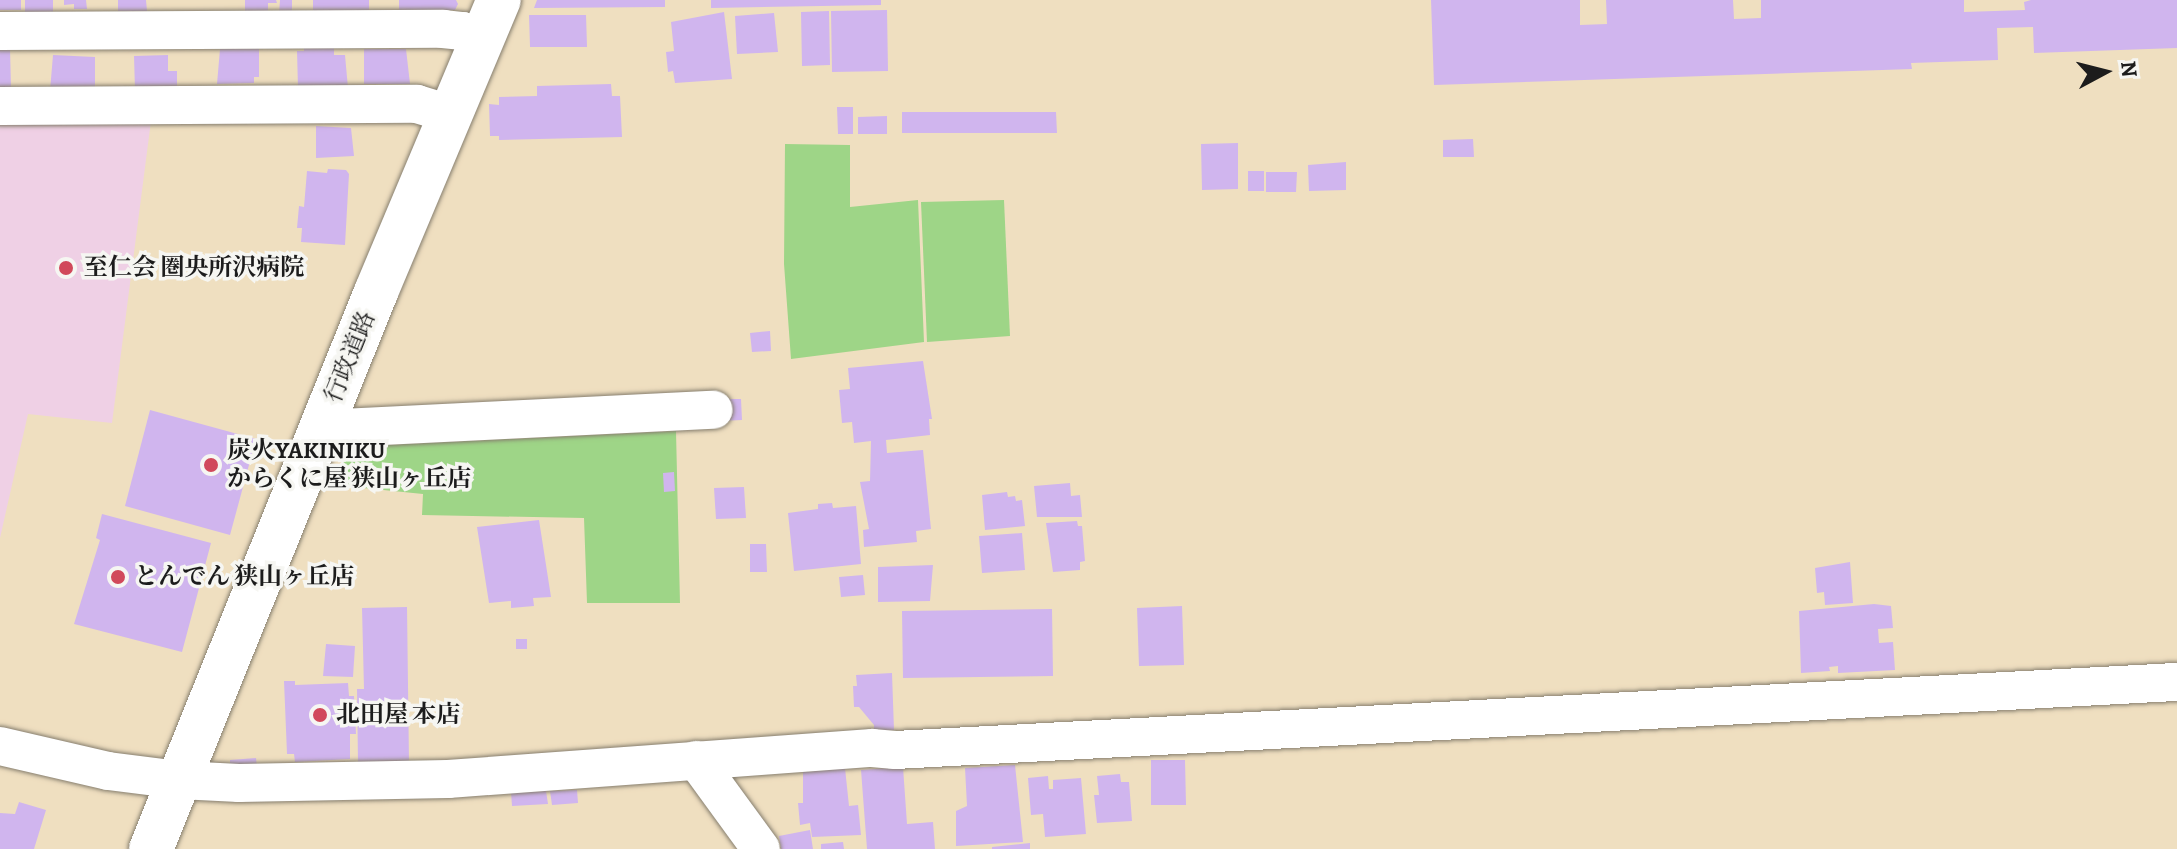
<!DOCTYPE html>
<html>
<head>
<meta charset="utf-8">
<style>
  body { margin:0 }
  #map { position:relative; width:2177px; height:849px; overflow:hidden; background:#efdfc0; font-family:Alegreya,"Noto Serif JP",serif }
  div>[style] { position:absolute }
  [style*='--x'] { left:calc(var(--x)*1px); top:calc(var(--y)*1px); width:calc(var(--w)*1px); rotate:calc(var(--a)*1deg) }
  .built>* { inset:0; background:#efd0e5 }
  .green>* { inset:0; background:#9ed587 }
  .building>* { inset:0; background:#d0b5ee }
  .roads { filter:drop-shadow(0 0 2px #867e6e) drop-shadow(0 0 2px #867e6e) }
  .minor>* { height:38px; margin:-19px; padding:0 19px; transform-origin:19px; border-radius:19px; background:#fff }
  .highway>* { height:44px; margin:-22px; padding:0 22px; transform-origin:22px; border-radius:22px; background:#fff }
  .dots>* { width:22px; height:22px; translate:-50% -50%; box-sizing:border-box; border:4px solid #f6f6f2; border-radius:50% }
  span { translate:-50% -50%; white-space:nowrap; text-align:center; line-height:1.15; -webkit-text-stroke:7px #f6f6f2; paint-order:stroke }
  .poi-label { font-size:24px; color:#1c1c1c; font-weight:700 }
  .left { translate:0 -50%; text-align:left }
  .street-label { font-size:24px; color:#1c1c1c }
  .north { position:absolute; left:2065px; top:32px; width:80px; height:80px; -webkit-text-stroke:6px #f6f6f2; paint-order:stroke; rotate:83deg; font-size:22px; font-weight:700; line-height:32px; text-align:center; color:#1c1c1c }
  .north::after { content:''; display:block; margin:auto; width:28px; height:36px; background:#1c1c1c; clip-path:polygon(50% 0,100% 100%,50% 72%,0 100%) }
</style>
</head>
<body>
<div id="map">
  <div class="built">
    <div style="clip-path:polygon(151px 121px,112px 423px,28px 414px,0 538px,0 122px)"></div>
  </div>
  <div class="green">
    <div style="clip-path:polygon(785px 144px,850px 145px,850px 207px,918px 200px,924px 342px,791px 359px,784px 264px)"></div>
    <div style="clip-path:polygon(1004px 200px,1010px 336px,927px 342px,921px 202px)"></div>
    <div style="clip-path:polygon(676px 431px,680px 603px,587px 603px,584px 518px,422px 515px,423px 494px,334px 485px,348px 447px)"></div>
  </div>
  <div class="building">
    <div style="clip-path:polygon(0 0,21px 0,21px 10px,0 10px)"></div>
    <div style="clip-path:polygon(25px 0,53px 0,53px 13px,25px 13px)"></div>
    <div style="clip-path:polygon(64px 0,86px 0,87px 9px,74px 9px,74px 4px,64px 5px)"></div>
    <div style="clip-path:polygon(118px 0,146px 0,147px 11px,118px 11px)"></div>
    <div style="clip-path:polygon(245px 0,276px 0,277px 3px,268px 3px,268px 13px,245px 13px)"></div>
    <div style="clip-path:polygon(280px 0,292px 0,292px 14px,279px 14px)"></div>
    <div style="clip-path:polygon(313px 0,369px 0,369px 14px,313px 15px)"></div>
    <div style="clip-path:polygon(399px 0,456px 0,458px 4px,455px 10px,447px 10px,447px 15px,399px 14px)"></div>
    <div style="clip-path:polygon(537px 0,665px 0,665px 7px,534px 8px)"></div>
    <div style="clip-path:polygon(711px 0,881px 0,881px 5px,711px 8px)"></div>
    <div style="clip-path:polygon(1431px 0,1580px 0,1580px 25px,1607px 24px,1606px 0,1733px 0,1734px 19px,1761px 18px,1761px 0,1964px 0,1964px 12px,2025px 10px,2024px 2px,2031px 0,2177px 0,2177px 48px,2034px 53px,2033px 27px,1997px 28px,1998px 60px,1911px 63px,1912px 69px,1434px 85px)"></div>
    <div style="clip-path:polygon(887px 10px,888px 71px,832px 72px,831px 11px)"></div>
    <div style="clip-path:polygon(829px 11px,830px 65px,802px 66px,801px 12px)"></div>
    <div style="clip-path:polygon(724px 12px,732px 79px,675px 83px,673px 71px,668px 72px,666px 52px,674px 51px,671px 22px)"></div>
    <div style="clip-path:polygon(774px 13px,778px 52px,737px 54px,735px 16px)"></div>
    <div style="clip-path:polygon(529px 15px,586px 15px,587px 47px,530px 47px)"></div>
    <div style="clip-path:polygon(304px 46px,334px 48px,334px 55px,345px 55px,348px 88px,298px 88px,297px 51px,304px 51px)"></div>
    <div style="clip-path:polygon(0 48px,10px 48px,11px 89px,0 89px)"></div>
    <div style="clip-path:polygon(259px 48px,259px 77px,254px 77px,254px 83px,217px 84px,220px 49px)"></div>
    <div style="clip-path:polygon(364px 49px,406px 49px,410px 84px,364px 84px)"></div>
    <div style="clip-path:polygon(53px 55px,95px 57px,95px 89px,50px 91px)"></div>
    <div style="clip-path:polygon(168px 55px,168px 71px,177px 71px,177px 90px,135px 90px,134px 56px)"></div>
    <div style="clip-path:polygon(611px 84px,612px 96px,620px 96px,622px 137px,499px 140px,499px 136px,490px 136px,489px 104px,499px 105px,499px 97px,537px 96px,537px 86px)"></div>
    <div style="clip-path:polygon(837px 107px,853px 107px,853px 134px,838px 134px)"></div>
    <div style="clip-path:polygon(902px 112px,1056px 112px,1057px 133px,902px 133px)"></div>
    <div style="clip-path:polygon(887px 116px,887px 134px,858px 134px,858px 117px)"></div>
    <div style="clip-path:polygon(316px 126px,351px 128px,354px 156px,316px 158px)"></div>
    <div style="clip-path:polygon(1473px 139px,1474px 157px,1443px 157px,1443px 140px)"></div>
    <div style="clip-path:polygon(1238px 143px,1238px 189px,1202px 190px,1201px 144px)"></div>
    <div style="clip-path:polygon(1346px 162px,1346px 190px,1309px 191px,1308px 165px)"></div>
    <div style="clip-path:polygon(328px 169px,346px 170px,349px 174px,345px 245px,301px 242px,302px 228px,297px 228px,299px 206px,304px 207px,307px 171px,327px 173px)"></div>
    <div style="clip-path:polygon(1248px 171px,1264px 171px,1264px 191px,1248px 191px)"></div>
    <div style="clip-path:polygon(1266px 172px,1297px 172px,1296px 192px,1266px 192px)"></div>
    <div style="clip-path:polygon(770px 331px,771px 351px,752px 352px,750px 333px)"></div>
    <div style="clip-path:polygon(923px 361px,932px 419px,929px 419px,930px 435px,886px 440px,887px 453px,923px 450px,931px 529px,916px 531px,917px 542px,864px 547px,863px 530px,869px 529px,860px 482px,870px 481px,871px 441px,854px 443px,852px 422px,842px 423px,839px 390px,850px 389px,848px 368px)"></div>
    <div style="clip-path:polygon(720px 399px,741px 399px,742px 420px,721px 421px)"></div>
    <div style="clip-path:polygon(150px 410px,256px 439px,230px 535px,125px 506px)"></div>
    <div style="clip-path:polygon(674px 472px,675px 491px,664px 492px,663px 473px)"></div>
    <div style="clip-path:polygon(1070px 483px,1071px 496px,1080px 495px,1082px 517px,1037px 517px,1034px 486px)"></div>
    <div style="clip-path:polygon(744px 487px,746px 518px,716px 519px,714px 488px)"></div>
    <div style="clip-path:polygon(1007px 492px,1008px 497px,1015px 496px,1016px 501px,1022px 500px,1025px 526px,985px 530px,982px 495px)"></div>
    <div style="clip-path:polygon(832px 503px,833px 508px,856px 506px,861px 564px,794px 571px,788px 513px,818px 509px,818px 504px)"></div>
    <div style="clip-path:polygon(102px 514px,211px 543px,182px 652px,74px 624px,100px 540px,96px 538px)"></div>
    <div style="clip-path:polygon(539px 520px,551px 597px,533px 598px,534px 606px,511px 608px,511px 601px,489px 603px,477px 527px)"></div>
    <div style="clip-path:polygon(1077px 521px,1078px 526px,1082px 526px,1085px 561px,1080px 562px,1080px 570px,1053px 572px,1046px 523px)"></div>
    <div style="clip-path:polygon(1022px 533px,1025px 570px,982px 573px,979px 536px)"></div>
    <div style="clip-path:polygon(750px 544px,766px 544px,767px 572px,750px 572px)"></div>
    <div style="clip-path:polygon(1850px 562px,1853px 603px,1825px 605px,1824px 592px,1817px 593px,1815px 568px)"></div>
    <div style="clip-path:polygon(933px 565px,930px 601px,878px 602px,878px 567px)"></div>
    <div style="clip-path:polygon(863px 575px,865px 595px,841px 597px,839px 577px)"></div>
    <div style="clip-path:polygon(1874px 604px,1891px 606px,1893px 628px,1878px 629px,1879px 643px,1893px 642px,1895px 670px,1838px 673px,1838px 666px,1829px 667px,1830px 671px,1801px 673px,1799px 611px)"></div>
    <div style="clip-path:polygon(1182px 606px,1184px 665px,1139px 666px,1137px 608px)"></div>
    <div style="clip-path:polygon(407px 607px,409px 763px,358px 763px,357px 689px,364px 689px,362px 608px)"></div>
    <div style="clip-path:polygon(1052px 609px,1053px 676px,903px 678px,902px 611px)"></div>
    <div style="clip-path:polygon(516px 639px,527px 639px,527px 649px,516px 649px)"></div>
    <div style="clip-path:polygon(326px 644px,355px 646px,353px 677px,323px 676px)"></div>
    <div style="clip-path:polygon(892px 673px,894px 730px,874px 732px,874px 725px,859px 707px,854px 707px,853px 686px,857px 686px,856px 675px)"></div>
    <div style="clip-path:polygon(284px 681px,295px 681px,295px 685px,348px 683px,349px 696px,354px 696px,356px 734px,350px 734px,350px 759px,295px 762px,294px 754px,287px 754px)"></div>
    <div style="clip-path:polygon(256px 758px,257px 768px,230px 770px,230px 760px)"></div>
    <div style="clip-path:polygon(1151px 760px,1185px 760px,1186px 805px,1151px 805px)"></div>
    <div style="clip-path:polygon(1015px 765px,1023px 842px,956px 846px,956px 811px,967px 806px,965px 768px)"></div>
    <div style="clip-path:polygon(903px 767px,907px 824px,933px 822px,935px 849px,867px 849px,861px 770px)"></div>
    <div style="clip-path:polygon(845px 768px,849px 806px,858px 805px,861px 835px,812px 837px,810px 823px,800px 825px,798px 803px,803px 803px,803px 772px)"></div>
    <div style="clip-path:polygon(1120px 774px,1121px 782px,1129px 782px,1132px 821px,1097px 823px,1094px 795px,1099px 795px,1097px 776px)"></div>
    <div style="clip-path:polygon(1048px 776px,1049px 789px,1053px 789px,1053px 780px,1081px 778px,1086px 834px,1045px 837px,1043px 814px,1031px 815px,1028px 778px)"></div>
    <div style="clip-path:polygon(577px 790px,578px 803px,552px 805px,550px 791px)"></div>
    <div style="clip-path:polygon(546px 791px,548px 804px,512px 806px,511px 792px)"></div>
    <div style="clip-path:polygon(19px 802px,46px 810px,34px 849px,0 849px,0 813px,15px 814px)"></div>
    <div style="clip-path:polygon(810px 830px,813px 849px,781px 849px,779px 836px)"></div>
    <div style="clip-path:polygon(843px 842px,844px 849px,821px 849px,821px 844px)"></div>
    <div style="clip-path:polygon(1030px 843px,1030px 849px,992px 849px,992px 847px)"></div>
  </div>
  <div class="roads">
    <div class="minor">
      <div style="--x:0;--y:31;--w:443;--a:-0.3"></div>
      <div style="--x:443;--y:29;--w:20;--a:6"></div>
      <div style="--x:463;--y:31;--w:22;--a:22"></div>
      <div style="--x:0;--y:106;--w:417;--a:-0.3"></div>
      <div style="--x:417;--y:104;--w:34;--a:17"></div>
      <div style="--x:320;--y:429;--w:394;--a:-2.8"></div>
      <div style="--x:0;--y:746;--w:111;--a:13"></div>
      <div style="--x:108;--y:771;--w:72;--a:7.2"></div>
      <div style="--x:179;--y:780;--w:60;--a:2.9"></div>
      <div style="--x:239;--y:783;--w:209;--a:-1.1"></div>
      <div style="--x:448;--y:779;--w:425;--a:-4.2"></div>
      <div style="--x:872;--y:748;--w:23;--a:5"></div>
      <div style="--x:895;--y:750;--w:1284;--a:-3.04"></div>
      <div style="--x:696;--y:760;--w:110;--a:53.9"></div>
    </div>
    <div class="highway">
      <div style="--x:151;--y:849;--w:601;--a:-68"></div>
      <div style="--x:376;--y:292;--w:317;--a:-67.2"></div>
    </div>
  </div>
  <div class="dots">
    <div style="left:66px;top:268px;background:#d1495b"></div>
    <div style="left:211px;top:465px;background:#d1495b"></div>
    <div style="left:118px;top:577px;background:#d1495b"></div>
    <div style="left:320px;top:715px;background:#d1495b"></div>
  </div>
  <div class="poi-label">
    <span class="left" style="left:84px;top:268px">至仁会 圏央所沢病院</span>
    <span class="left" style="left:227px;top:465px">炭火YAKINIKU<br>からくに屋 狭山ヶ丘店</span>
    <span class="left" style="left:134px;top:577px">とんでん 狭山ヶ丘店</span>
    <span class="left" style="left:336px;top:715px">北田屋 本店</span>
  </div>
  <div class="street-label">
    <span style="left:350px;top:357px;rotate:-68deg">行政道路</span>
  </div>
  <div class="north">N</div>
</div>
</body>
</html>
